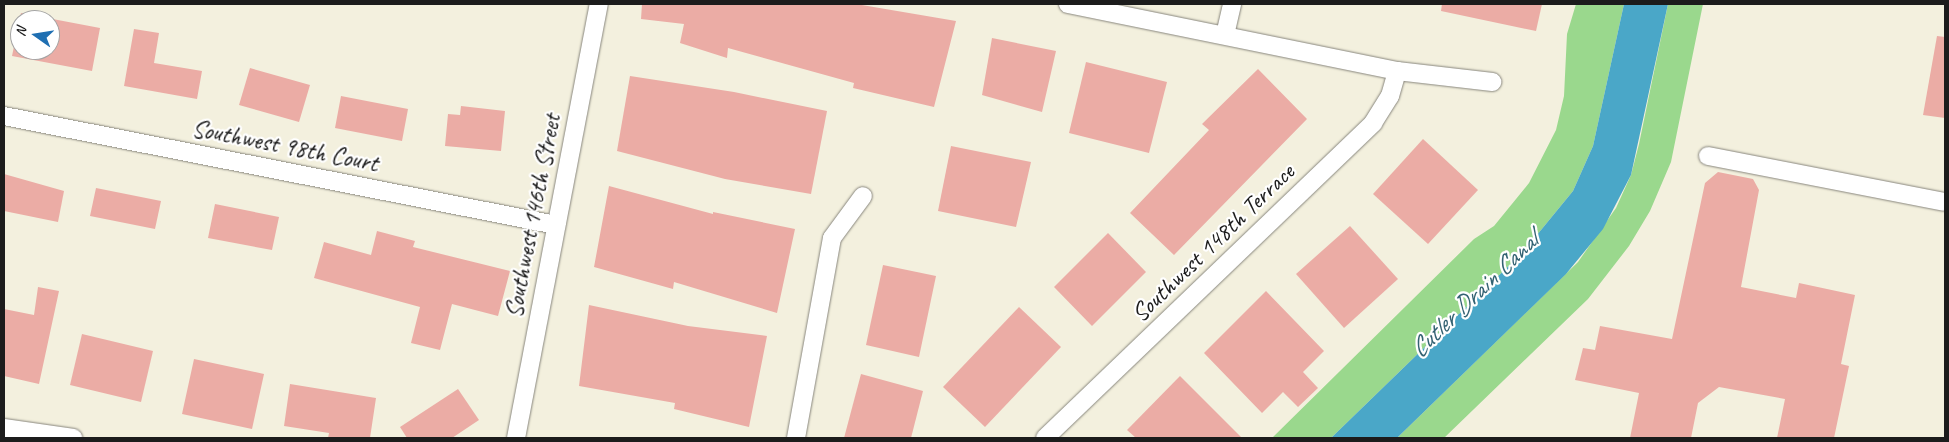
<!DOCTYPE html>
<html>
<head>
<meta charset="utf-8">
<style>
  body { margin:0 }
  #map { position:relative; width:1949px; height:442px; overflow:hidden; background:#f3f0de; font-family:Caveat,sans-serif }
  div>[style] { position:absolute }
  [style*='--x'] { left:calc(var(--x)*1px); top:calc(var(--y)*1px); width:calc(var(--w)*1px); rotate:calc(var(--a)*1deg) }
  .green>* { inset:0; background:#9ad88d }
  .water>* { inset:0; background:#4aa7c8 }
  .building>* { inset:0; background:#ebaca5 }
  .roads { filter:drop-shadow(0 0 1px #88867d) drop-shadow(0 0 1px #88867d) }
  .street>* { height:18px; margin:-9px; padding:0 9px; transform-origin:9px; border-radius:9px; background:#fff }
  span { translate:-50% -50%; white-space:nowrap; text-align:center; line-height:1.15; -webkit-text-stroke:4.5px #fff; paint-order:stroke }
  .street-label { font-size:25px; color:#1c1c1c }
  .water-label { font-size:26px; color:#336272; font-style:italic }
  .frame { position:absolute; inset:0; border:5px solid #1c1c1c; pointer-events:none }
  .north { position:absolute; left:10px; top:10px; width:50px; height:50px; box-sizing:border-box; background:#fff; border:1px solid #a4a4a4; border-radius:50%; rotate:283deg; font-size:14px; font-weight:700; line-height:20px; text-align:center; color:#1c1c1c }
  .north::after { content:''; display:block; margin:auto; width:18px; height:22px; background:#1f6fb2; clip-path:polygon(50% 0,100% 100%,50% 72%,0 100%) }
</style>
</head>
<body>
<div id="map">
  <div class="green">
    <div style="clip-path:polygon(1576px 4px,1624px 4px,1593px 146px,1573px 191px,1523px 252px,1331px 438px,1272px 438px,1474px 239px,1494px 226px,1529px 183px,1556px 130px,1564px 96px,1567px 34px)"></div>
    <div style="clip-path:polygon(1668px 4px,1703px 4px,1671px 162px,1650px 211px,1629px 246px,1588px 299px,1444px 438px,1397px 438px,1578px 262px,1616px 208px,1631px 175px,1639px 144px)"></div>
  </div>
  <div class="water">
    <div style="clip-path:polygon(1624px 4px,1668px 4px,1631px 175px,1603px 229px,1566px 274px,1397px 438px,1331px 438px,1523px 252px,1573px 191px,1593px 146px)"></div>
  </div>
  <div class="building">
    <div style="clip-path:polygon(642px 4px,856px 4px,956px 21px,934px 107px,853px 88px,854px 83px,728px 48px,727px 58px,680px 43px,684px 24px,641px 19px)"></div>
    <div style="clip-path:polygon(1442px 4px,1542px 4px,1536px 31px,1441px 11px)"></div>
    <div style="clip-path:polygon(evenodd,21px 13px,100px 28px,92px 71px,12px 56px,21px 13px,20px 20px,50px 20px,50px 50px,20px 50px,20px 20px)"></div>
    <div style="clip-path:polygon(134px 29px,159px 33px,154px 63px,202px 71px,197px 99px,124px 86px)"></div>
    <div style="clip-path:polygon(1937px 36px,1945px 37px,1945px 118px,1923px 115px)"></div>
    <div style="clip-path:polygon(992px 38px,1056px 51px,1042px 112px,982px 95px)"></div>
    <div style="clip-path:polygon(1086px 62px,1167px 82px,1149px 153px,1069px 133px)"></div>
    <div style="clip-path:polygon(250px 68px,310px 85px,299px 122px,239px 105px)"></div>
    <div style="clip-path:polygon(1258px 69px,1307px 119px,1174px 255px,1130px 213px,1209px 130px,1202px 124px)"></div>
    <div style="clip-path:polygon(630px 76px,734px 92px,827px 111px,811px 194px,725px 179px,617px 151px)"></div>
    <div style="clip-path:polygon(341px 96px,408px 109px,402px 141px,335px 128px)"></div>
    <div style="clip-path:polygon(461px 106px,505px 111px,501px 151px,445px 146px,448px 114px,460px 115px)"></div>
    <div style="clip-path:polygon(1423px 139px,1478px 190px,1428px 244px,1373px 194px)"></div>
    <div style="clip-path:polygon(951px 146px,1031px 162px,1016px 227px,938px 211px)"></div>
    <div style="clip-path:polygon(1718px 172px,1753px 179px,1759px 190px,1741px 287px,1796px 298px,1799px 283px,1855px 295px,1841px 364px,1849px 366px,1834px 438px,1777px 438px,1785px 399px,1719px 387px,1698px 403px,1691px 438px,1630px 438px,1639px 393px,1575px 380px,1583px 348px,1595px 350px,1600px 326px,1672px 339px,1705px 183px)"></div>
    <div style="clip-path:polygon(4px 174px,64px 191px,58px 222px,4px 211px)"></div>
    <div style="clip-path:polygon(609px 186px,713px 214px,713px 212px,795px 229px,777px 313px,674px 282px,673px 289px,594px 267px)"></div>
    <div style="clip-path:polygon(96px 188px,161px 201px,155px 229px,90px 216px)"></div>
    <div style="clip-path:polygon(215px 204px,279px 217px,272px 250px,208px 238px)"></div>
    <div style="clip-path:polygon(1350px 226px,1398px 279px,1344px 328px,1296px 274px)"></div>
    <div style="clip-path:polygon(377px 231px,415px 241px,413px 247px,510px 271px,498px 316px,452px 304px,440px 350px,411px 343px,420px 307px,314px 278px,324px 242px,371px 255px)"></div>
    <div style="clip-path:polygon(1108px 233px,1146px 272px,1092px 326px,1054px 287px)"></div>
    <div style="clip-path:polygon(883px 265px,936px 276px,919px 357px,866px 345px)"></div>
    <div style="clip-path:polygon(38px 287px,59px 291px,39px 384px,4px 376px,4px 309px,34px 315px)"></div>
    <div style="clip-path:polygon(1266px 291px,1324px 351px,1303px 372px,1318px 388px,1298px 407px,1283px 392px,1262px 413px,1204px 353px)"></div>
    <div style="clip-path:polygon(589px 305px,688px 326px,767px 336px,749px 427px,674px 409px,675px 403px,579px 386px)"></div>
    <div style="clip-path:polygon(1019px 307px,1061px 347px,985px 427px,943px 387px)"></div>
    <div style="clip-path:polygon(82px 334px,153px 351px,141px 402px,70px 385px)"></div>
    <div style="clip-path:polygon(194px 359px,264px 374px,252px 429px,182px 414px)"></div>
    <div style="clip-path:polygon(861px 374px,923px 391px,911px 438px,844px 438px)"></div>
    <div style="clip-path:polygon(1180px 376px,1242px 438px,1136px 438px,1127px 430px)"></div>
    <div style="clip-path:polygon(290px 384px,376px 398px,370px 438px,328px 438px,329px 433px,284px 426px)"></div>
    <div style="clip-path:polygon(458px 389px,479px 420px,452px 438px,407px 438px,400px 427px)"></div>
  </div>
  <div class="roads">
    <div class="street">
      <div style="--x:1068;--y:4;--w:336;--a:11.5"></div>
      <div style="--x:1397;--y:71;--w:96;--a:6.6"></div>
      <div style="--x:1225;--y:35;--w:32;--a:-77"></div>
      <div style="--x:4;--y:116;--w:563;--a:11.17"></div>
      <div style="--x:1708;--y:156;--w:240;--a:11"></div>
      <div style="--x:4;--y:428;--w:70;--a:8.2"></div>
      <div style="--x:516;--y:438;--w:442;--a:-79.2"></div>
      <div style="--x:796;--y:438;--w:203;--a:-79.8"></div>
      <div style="--x:832;--y:238;--w:52;--a:-53.6"></div>
      <div style="--x:1045;--y:438;--w:455;--a:-43.8"></div>
      <div style="--x:1373;--y:123;--w:32;--a:-58"></div>
      <div style="--x:1390;--y:96;--w:26;--a:-74"></div>
    </div>
  </div>
  <div class="street-label">
    <span style="left:285px;top:146px;rotate:11deg">Southwest 98th Court</span>
    <span style="left:533px;top:216px;rotate:-79deg">Southwest 146th Street</span>
    <span style="left:1213px;top:243px;rotate:-44deg">Southwest 148th Terrace</span>
  </div>
  <div class="water-label">
    <span style="left:1474px;top:295px;rotate:-44deg">Cutler Drain Canal</span>
  </div>
  <div class="frame"></div>
  <div class="north">N</div>
</div>
</body>
</html>
